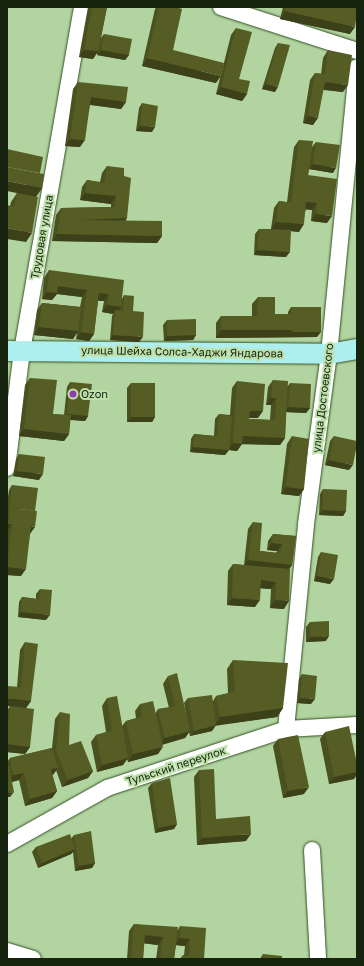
<!DOCTYPE html>
<html>
<head>
<meta charset="utf-8">
<style>
  body { margin:0 }
  #map { position:relative; width:364px; height:966px; overflow:hidden; background:#b1d4a0; font-family:"Golos Text",sans-serif }
  div>[style] { position:absolute }
  [style*='--x'] { left:calc(var(--x)*1px); top:calc(var(--y)*1px); width:calc(var(--w)*1px); rotate:calc(var(--a)*1deg) }
  .roads { filter:drop-shadow(0 0 1px #325021) drop-shadow(0 0 1px #325021) }
  .minor>* { height:16px; margin:-8px; padding:0 8px; transform-origin:8px; border-radius:8px; background:#fff }
  .major>* { height:20px; margin:-10px; padding:0 10px; transform-origin:10px; border-radius:10px; background:#adefef }
  .wall>* { inset:0; background:#4a501f }
  .shaded-wall>* { inset:0; background:#3c4119 }
  .building>* { inset:0; background:#565d24 }
  .dots>* { width:11px; height:11px; translate:-50% -50%; box-sizing:border-box; border:2px solid #bee1ac; border-radius:50% }
  span { translate:-50% -50%; white-space:nowrap; text-align:center; line-height:1.15; -webkit-text-stroke:4px #bee1ac; paint-order:stroke }
  .street-label { font-size:11px; color:#16230f }
  .poi-label { font-size:11px; color:#16230f }
  .left { translate:0 -50%; text-align:left }
  .frame { position:absolute; inset:0; border:8px solid #16230f; pointer-events:none }
</style>
</head>
<body>
<div id="map">
  <div class="roads">
    <div class="minor">
      <div style="--x:221;--y:7;--w:143;--a:17.9"></div>
      <div style="--x:7;--y:468;--w:118;--a:-82.7"></div>
      <div style="--x:22;--y:351;--w:349;--a:-80.1"></div>
      <div style="--x:286;--y:729;--w:206;--a:-84.4"></div>
      <div style="--x:306;--y:524;--w:172;--a:-82.3"></div>
      <div style="--x:329;--y:354;--w:288;--a:-84.4"></div>
      <div style="--x:7;--y:844;--w:115;--a:-29.2"></div>
      <div style="--x:107;--y:788;--w:188;--a:-18.2"></div>
      <div style="--x:286;--y:729;--w:71;--a:-3.2"></div>
      <div style="--x:312;--y:850;--w:109;--a:86.8"></div>
      <div style="--x:7;--y:951;--w:27;--a:17"></div>
    </div>
    <div class="major">
      <div style="--x:7;--y:351;--w:322;--a:0.5"></div>
      <div style="--x:329;--y:354;--w:28;--a:-10"></div>
    </div>
  </div>
  <div class="wall">
    <div style="clip-path:polygon(88px 7px,107px 7px,101px 38px,104px 34px,129px 55px,125px 60px,97px 55px,97px 53px,93px 59px,79px 57px)"></div>
    <div style="clip-path:polygon(157px 7px,176px 7px,173px 50px,216px 83px,142px 66px,155px 9px)"></div>
    <div style="clip-path:polygon(283px 7px,357px 7px,350px 34px,280px 19px)"></div>
    <div style="clip-path:polygon(236px 28px,239px 79px,247px 94px,242px 101px,216px 94px,231px 35px)"></div>
    <div style="clip-path:polygon(278px 43px,275px 92px,262px 89px,275px 48px)"></div>
    <div style="clip-path:polygon(328px 50px,343px 92px,323px 90px,313px 125px,303px 123px,310px 80px,315px 73px,321px 74px,323px 58px)"></div>
    <div style="clip-path:polygon(78px 82px,126px 102px,121px 109px,90px 105px,80px 147px,65px 146px,73px 89px)"></div>
    <div style="clip-path:polygon(142px 103px,152px 132px,136px 131px,139px 108px)"></div>
    <div style="clip-path:polygon(299px 140px,312px 147px,316px 142px,333px 173px,309px 169px,312px 151px,308px 175px,327px 223px,311px 221px,312px 210px,306px 209px,299px 232px,291px 231px,286px 257px,254px 255px,255px 234px,259px 229px,278px 229px,271px 229px,274px 208px,279px 201px,287px 202px,294px 147px)"></div>
    <div style="clip-path:polygon(107px 166px,124px 176px,127px 218px,125px 220px,162px 236px,157px 243px,52px 241px,56px 215px,61px 208px,111px 207px,111px 204px,80px 200px,82px 187px,87px 180px,100px 182px,102px 173px)"></div>
    <div style="clip-path:polygon(39px 173px,42px 188px,36px 196px,26px 242px,10px 206px,11px 202px,17px 193px)"></div>
    <div style="clip-path:polygon(49px 270px,122px 299px,124px 295px,133px 311px,139px 342px,110px 340px,112px 316px,113px 314px,102px 312px,104px 301px,98px 301px,94px 334px,89px 341px,76px 339px,77px 333px,73px 339px,34px 335px,37px 310px,42px 303px,80px 307px,82px 297px,57px 294px,52px 300px,42px 299px,44px 278px)"></div>
    <div style="clip-path:polygon(258px 297px,275px 314px,288px 314px,288px 312px,291px 307px,317px 337px,216px 338px,216px 323px,221px 316px,252px 316px,252px 304px)"></div>
    <div style="clip-path:polygon(167px 320px,196px 335px,193px 340px,164px 341px,163px 325px)"></div>
    <div style="clip-path:polygon(30px 378px,53px 414px,64px 415px,67px 387px,70px 382px,88px 416px,85px 421px,70px 420px,69px 434px,64px 441px,19px 436px,25px 385px)"></div>
    <div style="clip-path:polygon(273px 380px,288px 386px,290px 383px,310px 408px,306px 413px,286px 412px,285px 438px,280px 445px,242px 444px,237px 451px,229px 450px,225px 455px,190px 452px,191px 439px,194px 434px,214px 436px,215px 419px,219px 414px,230px 415px,232px 388px,237px 381px,258px 418px,249px 418px,249px 419px,270px 420px,271px 405px,266px 405px,268px 387px)"></div>
    <div style="clip-path:polygon(131px 383px,155px 417px,152px 422px,127px 422px,127px 388px)"></div>
    <div style="clip-path:polygon(292px 436px,304px 489px,299px 496px,281px 494px,287px 444px)"></div>
    <div style="clip-path:polygon(334px 436px,349px 470px,325px 465px,330px 441px)"></div>
    <div style="clip-path:polygon(19px 454px,39px 480px,13px 476px,16px 459px)"></div>
    <div style="clip-path:polygon(12px 485px,30px 534px,21px 576px,7px 575px,7px 503px,9px 490px)"></div>
    <div style="clip-path:polygon(323px 489px,346px 511px,343px 516px,319px 515px,320px 494px)"></div>
    <div style="clip-path:polygon(253px 522px,260px 551px,276px 553px,277px 551px,267px 550px,268px 541px,273px 534px,296px 536px,292px 565px,289px 569px,284px 609px,270px 608px,271px 589px,260px 588px,255px 607px,227px 605px,228px 571px,233px 564px,244px 565px,248px 529px)"></div>
    <div style="clip-path:polygon(321px 552px,330px 584px,314px 581px,318px 557px)"></div>
    <div style="clip-path:polygon(40px 589px,46px 620px,18px 617px,19px 602px,22px 597px,36px 599px,36px 594px)"></div>
    <div style="clip-path:polygon(310px 622px,326px 641px,306px 642px,306px 627px)"></div>
    <div style="clip-path:polygon(25px 642px,31px 701px,26px 708px,30px 747px,25px 754px,7px 752px,7px 711px,10px 706px,7px 706px,17px 687px,20px 650px)"></div>
    <div style="clip-path:polygon(233px 660px,283px 708px,277px 717px,216px 725px,212px 731px,190px 736px,189px 732px,185px 738px,162px 745px,158px 754px,128px 762px,127px 759px,123px 765px,97px 772px,91px 742px,96px 735px,106px 732px,102px 706px,107px 698px,122px 726px,126px 721px,136px 718px,135px 711px,140px 704px,155px 714px,158px 709px,169px 708px,163px 684px,168px 676px,186px 714px,184px 703px,188px 698px,213px 701px,216px 696px,228px 693px,227px 669px)"></div>
    <div style="clip-path:polygon(302px 674px,311px 704px,297px 703px,299px 679px)"></div>
    <div style="clip-path:polygon(60px 712px,69px 745px,93px 771px,88px 778px,62px 787px,56px 770px,52px 775px,57px 791px,52px 798px,25px 806px,19px 780px,12px 782px,10px 797px,7px 797px,7px 762px,10px 758px,52px 748px,55px 719px)"></div>
    <div style="clip-path:polygon(325px 732px,357px 764px,357px 774px,354px 779px,329px 784px,320px 739px)"></div>
    <div style="clip-path:polygon(278px 739px,304px 794px,283px 798px,273px 746px)"></div>
    <div style="clip-path:polygon(199px 770px,216px 819px,246px 841px,197px 845px,194px 777px)"></div>
    <div style="clip-path:polygon(152px 783px,177px 824px,174px 829px,155px 833px,148px 788px)"></div>
    <div style="clip-path:polygon(74px 835px,95px 863px,92px 868px,75px 871px,73px 852px,71px 854px,38px 868px,32px 852px,36px 847px,71px 839px)"></div>
    <div style="clip-path:polygon(134px 924px,178px 930px,180px 926px,204px 959px,180px 959px,183px 955px,184px 955px,185px 946px,176px 945px,174px 959px,156px 959px,158px 945px,144px 943px,143px 959px,127px 959px,129px 931px)"></div>
    <div style="clip-path:polygon(263px 954px,282px 959px,260px 959px)"></div>
  </div>
  <div class="shaded-wall">
    <div style="clip-path:polygon(285px 11px,355px 27px,350px 34px,280px 19px)"></div>
    <div style="clip-path:polygon(84px 50px,98px 51px,93px 59px,79px 57px)"></div>
    <div style="clip-path:polygon(101px 50px,129px 55px,125px 60px,97px 55px)"></div>
    <div style="clip-path:polygon(147px 58px,221px 76px,216px 83px,142px 66px)"></div>
    <div style="clip-path:polygon(325px 82px,348px 85px,343px 92px,320px 89px)"></div>
    <div style="clip-path:polygon(266px 84px,278px 87px,275px 92px,262px 89px)"></div>
    <div style="clip-path:polygon(221px 87px,247px 94px,242px 101px,216px 94px)"></div>
    <div style="clip-path:polygon(91px 97px,126px 102px,121px 109px,86px 104px)"></div>
    <div style="clip-path:polygon(308px 116px,318px 118px,313px 125px,303px 123px)"></div>
    <div style="clip-path:polygon(140px 126px,155px 127px,152px 132px,136px 131px)"></div>
    <div style="clip-path:polygon(70px 139px,85px 140px,80px 147px,65px 146px)"></div>
    <div style="clip-path:polygon(313px 164px,336px 168px,333px 173px,309px 169px)"></div>
    <div style="clip-path:polygon(7px 181px,42px 188px,36px 197px,7px 191px)"></div>
    <div style="clip-path:polygon(85px 193px,116px 196px,111px 204px,80px 200px)"></div>
    <div style="clip-path:polygon(306px 202px,317px 203px,312px 210px,301px 209px)"></div>
    <div style="clip-path:polygon(316px 214px,332px 216px,327px 223px,311px 221px)"></div>
    <div style="clip-path:polygon(127px 218px,122px 225px,77px 220px)"></div>
    <div style="clip-path:polygon(276px 222px,304px 224px,299px 232px,271px 229px)"></div>
    <div style="clip-path:polygon(7px 228px,32px 233px,26px 242px,7px 239px)"></div>
    <div style="clip-path:polygon(57px 234px,162px 236px,157px 243px,52px 241px)"></div>
    <div style="clip-path:polygon(257px 250px,290px 252px,286px 257px,254px 255px)"></div>
    <div style="clip-path:polygon(58px 286px,87px 290px,82px 297px,57px 294px,52px 300px,42px 299px,47px 292px)"></div>
    <div style="clip-path:polygon(99px 293px,109px 294px,104px 301px,94px 300px)"></div>
    <div style="clip-path:polygon(107px 305px,121px 307px,116px 314px,115px 310px,113px 314px,102px 312px)"></div>
    <div style="clip-path:polygon(39px 327px,78px 331px,73px 339px,34px 335px)"></div>
    <div style="clip-path:polygon(221px 330px,293px 330px,321px 332px,317px 337px,216px 338px)"></div>
    <div style="clip-path:polygon(81px 332px,94px 334px,89px 341px,76px 339px)"></div>
    <div style="clip-path:polygon(113px 335px,143px 337px,139px 342px,110px 340px)"></div>
    <div style="clip-path:polygon(196px 335px,193px 340px,164px 341px,167px 336px)"></div>
    <div style="clip-path:polygon(271px 398px,276px 398px,271px 405px,266px 405px)"></div>
    <div style="clip-path:polygon(288px 407px,310px 408px,306px 413px,284px 412px)"></div>
    <div style="clip-path:polygon(250px 411px,263px 411px,258px 418px,245px 418px)"></div>
    <div style="clip-path:polygon(67px 414px,88px 416px,85px 421px,64px 419px)"></div>
    <div style="clip-path:polygon(131px 417px,155px 417px,152px 422px,127px 422px)"></div>
    <div style="clip-path:polygon(24px 429px,69px 434px,64px 441px,19px 436px)"></div>
    <div style="clip-path:polygon(243px 436px,285px 438px,280px 445px,239px 444px,242px 444px,237px 451px,229px 450px,225px 455px,190px 452px,193px 447px,229px 450px,233px 443px)"></div>
    <div style="clip-path:polygon(329px 460px,353px 465px,349px 470px,325px 465px)"></div>
    <div style="clip-path:polygon(17px 471px,43px 474px,39px 480px,13px 476px)"></div>
    <div style="clip-path:polygon(286px 487px,304px 489px,299px 496px,281px 494px)"></div>
    <div style="clip-path:polygon(323px 510px,346px 511px,343px 516px,319px 515px)"></div>
    <div style="clip-path:polygon(8px 524px,12px 524px,7px 531px,7px 525px)"></div>
    <div style="clip-path:polygon(31px 526px,35px 527px,30px 534px,26px 533px)"></div>
    <div style="clip-path:polygon(272px 543px,282px 544px,277px 551px,267px 550px)"></div>
    <div style="clip-path:polygon(248px 560px,292px 565px,287px 572px,243px 567px)"></div>
    <div style="clip-path:polygon(7px 567px,26px 569px,21px 576px,7px 575px)"></div>
    <div style="clip-path:polygon(317px 576px,334px 579px,330px 584px,314px 581px)"></div>
    <div style="clip-path:polygon(261px 580px,276px 582px,271px 589px,256px 588px)"></div>
    <div style="clip-path:polygon(232px 598px,260px 600px,255px 607px,227px 605px)"></div>
    <div style="clip-path:polygon(275px 600px,289px 601px,284px 609px,270px 608px)"></div>
    <div style="clip-path:polygon(21px 612px,50px 615px,46px 620px,18px 617px)"></div>
    <div style="clip-path:polygon(329px 636px,326px 641px,306px 642px,310px 637px)"></div>
    <div style="clip-path:polygon(7px 698px,31px 701px,26px 708px,7px 706px)"></div>
    <div style="clip-path:polygon(300px 698px,315px 699px,311px 704px,297px 703px)"></div>
    <div style="clip-path:polygon(283px 708px,277px 717px,214px 726px,220px 717px)"></div>
    <div style="clip-path:polygon(216px 725px,212px 731px,190px 736px,194px 731px)"></div>
    <div style="clip-path:polygon(190px 731px,185px 738px,160px 745px,165px 738px)"></div>
    <div style="clip-path:polygon(7px 744px,30px 747px,25px 754px,7px 752px)"></div>
    <div style="clip-path:polygon(163px 747px,158px 754px,128px 762px,133px 754px)"></div>
    <div style="clip-path:polygon(128px 758px,123px 765px,97px 772px,102px 765px)"></div>
    <div style="clip-path:polygon(58px 768px,53px 775px,46px 776px,51px 769px)"></div>
    <div style="clip-path:polygon(93px 771px,88px 778px,62px 787px,68px 780px)"></div>
    <div style="clip-path:polygon(357px 772px,357px 774px,354px 779px,329px 784px,334px 777px)"></div>
    <div style="clip-path:polygon(24px 773px,19px 780px,8px 783px,13px 775px)"></div>
    <div style="clip-path:polygon(309px 787px,304px 794px,283px 798px,288px 791px)"></div>
    <div style="clip-path:polygon(57px 791px,52px 798px,25px 806px,30px 799px)"></div>
    <div style="clip-path:polygon(14px 792px,10px 797px,7px 797px,7px 793px)"></div>
    <div style="clip-path:polygon(177px 824px,174px 829px,155px 833px,158px 828px)"></div>
    <div style="clip-path:polygon(251px 834px,246px 841px,197px 845px,202px 838px)"></div>
    <div style="clip-path:polygon(75px 849px,71px 854px,38px 868px,42px 863px)"></div>
    <div style="clip-path:polygon(95px 863px,92px 868px,75px 871px,79px 866px)"></div>
    <div style="clip-path:polygon(145px 935px,163px 937px,158px 945px,140px 943px)"></div>
    <div style="clip-path:polygon(180px 938px,190px 939px,185px 946px,174px 945px)"></div>
  </div>
  <div class="building">
    <div style="clip-path:polygon(92px 7px,107px 7px,98px 51px,84px 50px)"></div>
    <div style="clip-path:polygon(159px 7px,176px 7px,182px 9px,173px 50px,224px 63px,221px 76px,147px 58px)"></div>
    <div style="clip-path:polygon(286px 7px,329px 7px,333px 8px,333px 7px,357px 7px,357px 13px,355px 27px,285px 11px)"></div>
    <div style="clip-path:polygon(236px 28px,252px 32px,239px 79px,250px 81px,247px 94px,221px 87px)"></div>
    <div style="clip-path:polygon(104px 34px,132px 39px,129px 55px,101px 50px)"></div>
    <div style="clip-path:polygon(278px 43px,290px 45px,278px 87px,266px 84px)"></div>
    <div style="clip-path:polygon(328px 50px,352px 55px,348px 85px,325px 82px,318px 118px,308px 116px,315px 73px,325px 74px)"></div>
    <div style="clip-path:polygon(78px 82px,128px 87px,126px 102px,91px 97px,85px 140px,70px 139px)"></div>
    <div style="clip-path:polygon(142px 103px,158px 106px,155px 127px,140px 126px)"></div>
    <div style="clip-path:polygon(299px 140px,313px 141px,308px 175px,337px 179px,332px 216px,316px 214px,317px 203px,306px 202px,304px 224px,276px 222px,279px 201px,291px 203px)"></div>
    <div style="clip-path:polygon(316px 142px,340px 145px,336px 168px,313px 164px)"></div>
    <div style="clip-path:polygon(7px 149px,43px 157px,40px 173px,7px 167px)"></div>
    <div style="clip-path:polygon(107px 166px,124px 168px,124px 176px,131px 178px,127px 218px,77px 220px,162px 221px,162px 236px,57px 234px,61px 208px,115px 207px,116px 196px,85px 193px,87px 180px,104px 183px)"></div>
    <div style="clip-path:polygon(7px 167px,44px 174px,42px 188px,7px 181px)"></div>
    <div style="clip-path:polygon(17px 193px,38px 197px,32px 233px,7px 228px,7px 205px,14px 207px)"></div>
    <div style="clip-path:polygon(259px 229px,291px 230px,290px 252px,257px 250px)"></div>
    <div style="clip-path:polygon(49px 270px,124px 280px,121px 307px,107px 305px,109px 294px,99px 293px,94px 334px,81px 332px,87px 290px,58px 286px,57px 293px,47px 292px)"></div>
    <div style="clip-path:polygon(124px 295px,134px 296px,133px 311px,144px 312px,143px 337px,113px 335px,115px 310px,123px 311px)"></div>
    <div style="clip-path:polygon(258px 297px,275px 297px,275px 314px,293px 314px,293px 330px,221px 330px,221px 316px,257px 316px)"></div>
    <div style="clip-path:polygon(42px 303px,81px 307px,78px 331px,39px 327px)"></div>
    <div style="clip-path:polygon(291px 307px,321px 307px,321px 332px,291px 332px,293px 330px,293px 314px,291px 314px)"></div>
    <div style="clip-path:polygon(196px 319px,196px 335px,167px 336px,167px 320px)"></div>
    <div style="clip-path:polygon(30px 378px,57px 380px,53px 414px,71px 415px,69px 434px,24px 429px)"></div>
    <div style="clip-path:polygon(273px 380px,288px 381px,285px 438px,243px 436px,242px 444px,233px 443px,237px 381px,265px 384px,263px 411px,250px 411px,249px 419px,275px 420px,276px 398px,271px 398px)"></div>
    <div style="clip-path:polygon(70px 382px,92px 384px,88px 416px,67px 414px)"></div>
    <div style="clip-path:polygon(131px 383px,155px 383px,155px 417px,131px 417px)"></div>
    <div style="clip-path:polygon(290px 383px,311px 384px,310px 408px,288px 407px)"></div>
    <div style="clip-path:polygon(219px 414px,232px 416px,229px 450px,193px 447px,194px 434px,217px 436px)"></div>
    <div style="clip-path:polygon(292px 436px,309px 439px,304px 489px,286px 487px)"></div>
    <div style="clip-path:polygon(334px 436px,357px 441px,357px 444px,353px 465px,329px 460px)"></div>
    <div style="clip-path:polygon(19px 454px,45px 457px,43px 474px,17px 471px)"></div>
    <div style="clip-path:polygon(12px 485px,38px 488px,35px 511px,10px 508px,9px 510px)"></div>
    <div style="clip-path:polygon(323px 489px,347px 490px,346px 511px,323px 510px)"></div>
    <div style="clip-path:polygon(10px 508px,37px 511px,35px 527px,31px 526px,26px 569px,7px 567px,12px 524px,8px 524px)"></div>
    <div style="clip-path:polygon(253px 522px,262px 523px,260px 551px,280px 553px,282px 544px,272px 543px,273px 534px,296px 536px,292px 565px,248px 560px)"></div>
    <div style="clip-path:polygon(321px 552px,338px 555px,334px 579px,317px 576px)"></div>
    <div style="clip-path:polygon(233px 564px,290px 569px,289px 601px,275px 600px,276px 582px,261px 580px,260px 600px,232px 598px)"></div>
    <div style="clip-path:polygon(40px 589px,52px 590px,50px 615px,21px 612px,22px 597px,39px 599px)"></div>
    <div style="clip-path:polygon(329px 621px,329px 636px,310px 637px,310px 622px)"></div>
    <div style="clip-path:polygon(25px 642px,38px 644px,31px 701px,7px 698px,7px 686px,21px 687px)"></div>
    <div style="clip-path:polygon(233px 660px,288px 663px,283px 708px,220px 717px,216px 696px,235px 692px)"></div>
    <div style="clip-path:polygon(177px 673px,190px 731px,165px 738px,158px 709px,175px 706px,168px 676px)"></div>
    <div style="clip-path:polygon(302px 674px,317px 676px,315px 699px,300px 698px)"></div>
    <div style="clip-path:polygon(212px 695px,216px 725px,194px 731px,188px 698px)"></div>
    <div style="clip-path:polygon(117px 696px,128px 758px,102px 765px,96px 735px,112px 731px,107px 698px)"></div>
    <div style="clip-path:polygon(153px 701px,163px 747px,133px 754px,126px 721px,142px 717px,140px 704px)"></div>
    <div style="clip-path:polygon(10px 706px,34px 709px,30px 747px,7px 744px,7px 731px)"></div>
    <div style="clip-path:polygon(60px 712px,70px 714px,69px 745px,81px 741px,93px 771px,68px 780px,56px 750px)"></div>
    <div style="clip-path:polygon(349px 726px,357px 764px,357px 772px,334px 777px,325px 732px)"></div>
    <div style="clip-path:polygon(298px 735px,309px 787px,288px 791px,278px 739px)"></div>
    <div style="clip-path:polygon(52px 748px,58px 768px,51px 769px,57px 791px,30px 799px,24px 773px,13px 775px,10px 758px)"></div>
    <div style="clip-path:polygon(7px 766px,9px 766px,14px 792px,7px 793px)"></div>
    <div style="clip-path:polygon(214px 769px,216px 819px,250px 816px,251px 834px,202px 838px,199px 770px)"></div>
    <div style="clip-path:polygon(170px 778px,177px 824px,158px 828px,152px 783px)"></div>
    <div style="clip-path:polygon(91px 831px,95px 863px,79px 866px,74px 835px)"></div>
    <div style="clip-path:polygon(70px 834px,75px 849px,42px 863px,36px 847px)"></div>
    <div style="clip-path:polygon(134px 924px,178px 927px,174px 959px,160px 959px,163px 937px,145px 935px,143px 959px,131px 959px)"></div>
    <div style="clip-path:polygon(180px 926px,206px 928px,204px 959px,182px 959px,183px 955px,189px 956px,190px 939px,180px 938px)"></div>
    <div style="clip-path:polygon(263px 954px,282px 956px,282px 959px,263px 959px)"></div>
  </div>
  <div class="dots">
    <div style="left:73px;top:394px;background:#8e3dad"></div>
  </div>
  <div class="street-label">
    <span style="left:42px;top:237px;rotate:-80deg">Трудовая улица</span>
    <span style="left:182px;top:352px;rotate:1deg">улица Шейха Солса-Хаджи Яндарова</span>
    <span style="left:323px;top:398px;rotate:-83deg">улица Достоевского</span>
    <span style="left:176px;top:766px;rotate:-18deg">Тульский переулок</span>
  </div>
  <div class="poi-label">
    <span class="left" style="left:81px;top:394px">Ozon</span>
  </div>
  <div class="frame"></div>
</div>
</body>
</html>
